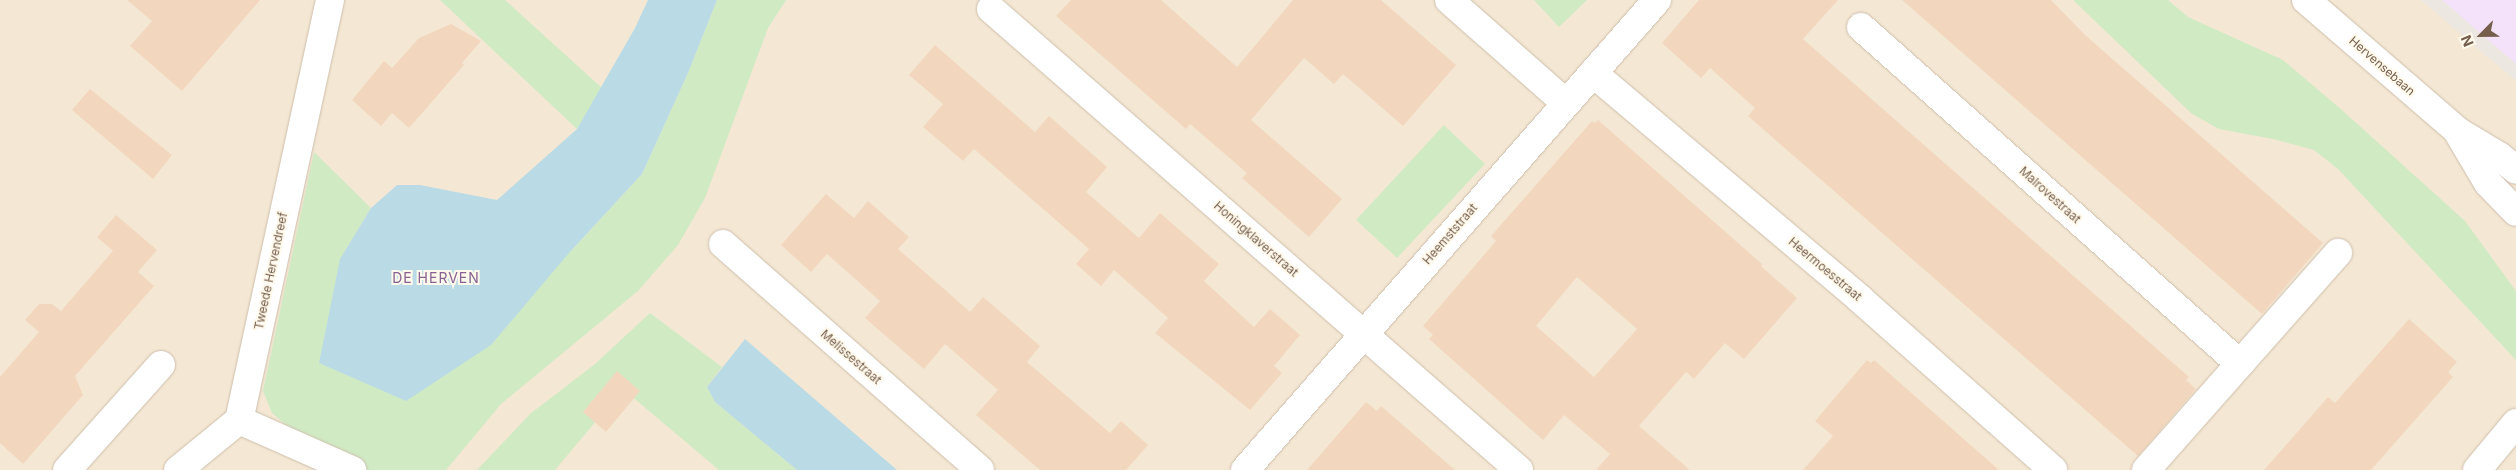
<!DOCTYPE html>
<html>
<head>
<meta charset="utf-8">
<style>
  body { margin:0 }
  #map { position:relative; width:2516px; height:470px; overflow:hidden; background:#fcf6e6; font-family:Inter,sans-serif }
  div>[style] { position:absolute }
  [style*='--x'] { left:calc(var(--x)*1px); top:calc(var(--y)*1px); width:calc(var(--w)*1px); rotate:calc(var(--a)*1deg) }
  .residential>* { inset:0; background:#f4e8d4 }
  .industrial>* { inset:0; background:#ece7e0 }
  .education>* { inset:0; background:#f3e2f9 }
  .green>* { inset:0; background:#d0eac4 }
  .water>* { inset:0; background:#badbe6 }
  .building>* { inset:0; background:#f2d7be }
  .roads { filter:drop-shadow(0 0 1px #cebeac) drop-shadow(0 0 1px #cebeac) }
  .minor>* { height:28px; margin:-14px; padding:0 14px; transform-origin:14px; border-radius:14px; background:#fff }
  span { translate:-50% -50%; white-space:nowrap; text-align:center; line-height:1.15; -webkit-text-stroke:4px #fff9ec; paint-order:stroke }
  .street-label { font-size:12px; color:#755e4b }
  .neighbourhood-label { font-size:14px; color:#876292; letter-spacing:1px }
  .north { position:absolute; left:2456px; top:10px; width:50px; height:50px; -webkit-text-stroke:4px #fff9ec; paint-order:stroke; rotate:247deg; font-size:14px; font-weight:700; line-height:20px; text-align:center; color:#755e4b }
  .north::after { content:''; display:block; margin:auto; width:18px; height:22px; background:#755e4b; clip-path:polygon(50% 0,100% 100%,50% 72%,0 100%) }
</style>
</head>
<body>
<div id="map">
  <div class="residential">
    <div style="clip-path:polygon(0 0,2516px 0,2516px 470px,0 470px)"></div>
  </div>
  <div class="industrial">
    <div style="clip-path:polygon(2421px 0,2516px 0,2516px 81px)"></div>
  </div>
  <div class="education">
    <div style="clip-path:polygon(2442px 0,2516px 0,2516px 64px)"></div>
  </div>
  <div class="green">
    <div style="clip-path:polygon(440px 0,505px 0,602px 88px,577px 129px)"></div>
    <div style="clip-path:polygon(717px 0,786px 0,768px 28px,705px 198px,678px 245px,638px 291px,501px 404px,446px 470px,358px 470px,294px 432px,272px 413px,263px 391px,314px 152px,371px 208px,340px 259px,569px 253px,642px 174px,688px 73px)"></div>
    <div style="clip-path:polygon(1534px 0,1587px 0,1559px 27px)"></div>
    <div style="clip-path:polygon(2073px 0,2168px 0,2188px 17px,2283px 60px,2343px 111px,2465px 221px,2516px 291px,2516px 360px,2338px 169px,2314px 150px,2273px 139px,2219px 129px,2192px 114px)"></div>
    <div style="clip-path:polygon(1444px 125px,1485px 164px,1397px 258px,1356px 220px)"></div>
    <div style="clip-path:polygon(650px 313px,722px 367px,707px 387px,715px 402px,797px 470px,719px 470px,623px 389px,555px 470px,477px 470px,530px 414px,595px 364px)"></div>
  </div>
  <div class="water">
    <div style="clip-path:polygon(648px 0,717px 0,688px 73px,642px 174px,569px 253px,491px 345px,406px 401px,319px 363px,340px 259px,371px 208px,397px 185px,420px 185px,497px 200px,577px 129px,635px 28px)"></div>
    <div style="clip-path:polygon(745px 339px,897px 470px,797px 470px,715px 402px,707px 387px)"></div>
  </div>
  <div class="building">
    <div style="clip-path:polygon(127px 0,260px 0,182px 91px,130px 46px,152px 21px)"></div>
    <div style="clip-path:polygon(1071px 0,1161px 0,1237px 67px,1293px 0,1381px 0,1456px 65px,1403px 126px,1343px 74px,1334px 84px,1304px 58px,1251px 120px,1342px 199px,1309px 237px,1242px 178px,1247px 173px,1190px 124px,1186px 129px,1056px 16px)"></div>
    <div style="clip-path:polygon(1699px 0,1838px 0,1803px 39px,2189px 377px,2186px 380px,2196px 389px,2138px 456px,1748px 116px,1755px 108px,1710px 68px,1701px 78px,1662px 43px)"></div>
    <div style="clip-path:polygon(1902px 0,2051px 0,2085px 35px,2323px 243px,2262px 314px)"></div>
    <div style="clip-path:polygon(451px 24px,481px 41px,462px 63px,464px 65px,409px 128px,392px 113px,381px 126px,352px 100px,384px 61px,392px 68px,419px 38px)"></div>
    <div style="clip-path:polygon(935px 45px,1035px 132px,1049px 116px,1107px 167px,1086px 192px,1139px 238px,1160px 213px,1219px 264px,1204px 281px,1254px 327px,1270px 309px,1300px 335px,1274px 366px,1282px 373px,1250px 410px,1155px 333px,1168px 318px,1114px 270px,1101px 286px,1076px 264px,1089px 249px,974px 149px,963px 161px,923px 127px,943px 104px,909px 75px)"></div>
    <div style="clip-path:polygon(90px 89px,172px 155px,153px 179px,72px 110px)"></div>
    <div style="clip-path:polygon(evenodd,1598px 120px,1762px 264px,1761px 266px,1797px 298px,1744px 359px,1725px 343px,1694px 379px,1686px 372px,1639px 426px,1690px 470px,1596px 470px,1610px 454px,1564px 415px,1543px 440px,1429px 339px,1433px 335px,1423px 326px,1496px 241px,1491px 236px,1592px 121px,1595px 123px,1598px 120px,1577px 277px,1637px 329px,1594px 377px,1536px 326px,1577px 277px)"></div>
    <div style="clip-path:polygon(826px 194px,854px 218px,868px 201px,909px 237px,898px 249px,943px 288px,970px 312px,983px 297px,1040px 346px,1027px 362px,1110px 433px,1121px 421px,1148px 445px,1126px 470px,1040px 470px,976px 415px,998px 390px,945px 344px,924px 369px,865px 318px,880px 301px,827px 254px,811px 272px,781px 245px)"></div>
    <div style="clip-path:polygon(116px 215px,157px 250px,138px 272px,154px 286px,75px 376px,83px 395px,23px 464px,0 443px,0 377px,39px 332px,25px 320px,39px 304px,52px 304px,61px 311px,113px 251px,97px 237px)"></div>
    <div style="clip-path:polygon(2409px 319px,2457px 362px,2448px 372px,2453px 377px,2371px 470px,2264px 470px,2328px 397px,2335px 403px)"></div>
    <div style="clip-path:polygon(1867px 360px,1871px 363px,1874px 360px,1999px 470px,1803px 470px,1833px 436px,1815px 421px)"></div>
    <div style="clip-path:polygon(617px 371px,640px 391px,606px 432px,583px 412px)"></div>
    <div style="clip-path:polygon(1366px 402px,1377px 411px,1381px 406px,1455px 470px,1307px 470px)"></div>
  </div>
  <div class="roads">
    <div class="minor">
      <div style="--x:330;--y:0;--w:430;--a:102.2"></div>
      <div style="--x:239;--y:420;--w:124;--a:23.9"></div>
      <div style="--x:1449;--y:0;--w:156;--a:41.4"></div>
      <div style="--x:2306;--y:0;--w:202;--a:40.8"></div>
      <div style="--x:2459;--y:132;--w:47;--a:31"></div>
      <div style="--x:2499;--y:156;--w:22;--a:39"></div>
      <div style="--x:991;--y:9;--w:701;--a:41.12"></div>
      <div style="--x:1861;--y:27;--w:507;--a:41.64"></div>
      <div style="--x:1593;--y:73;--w:350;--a:40.2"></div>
      <div style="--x:1860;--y:299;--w:258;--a:41.5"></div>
      <div style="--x:2459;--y:134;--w:57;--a:59.4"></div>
      <div style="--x:2488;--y:183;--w:40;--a:46"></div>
      <div style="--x:723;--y:244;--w:342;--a:41.3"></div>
      <div style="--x:67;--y:470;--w:141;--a:-48.2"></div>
      <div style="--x:178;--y:470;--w:79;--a:-39.3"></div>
      <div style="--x:1245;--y:470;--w:625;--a:-48.76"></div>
      <div style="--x:2146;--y:470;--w:290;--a:-48.5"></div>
      <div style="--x:2477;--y:470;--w:61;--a:-50.3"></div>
    </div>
  </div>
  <div class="street-label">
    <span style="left:2382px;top:66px;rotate:41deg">Hervensebaan</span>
    <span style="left:2050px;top:195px;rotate:42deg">Malrovestraat</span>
    <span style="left:1450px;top:234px;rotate:-49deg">Heemststraat</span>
    <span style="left:1256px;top:239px;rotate:41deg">Honingklaverstraat</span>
    <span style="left:1825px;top:269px;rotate:40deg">Heermoesstraat</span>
    <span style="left:271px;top:271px;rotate:-78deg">Tweede Hervendreef</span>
    <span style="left:851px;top:357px;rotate:41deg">Melissestraat</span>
  </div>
  <div class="neighbourhood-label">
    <span style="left:436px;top:278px">DE HERVEN</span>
  </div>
  <div class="north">N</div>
</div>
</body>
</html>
